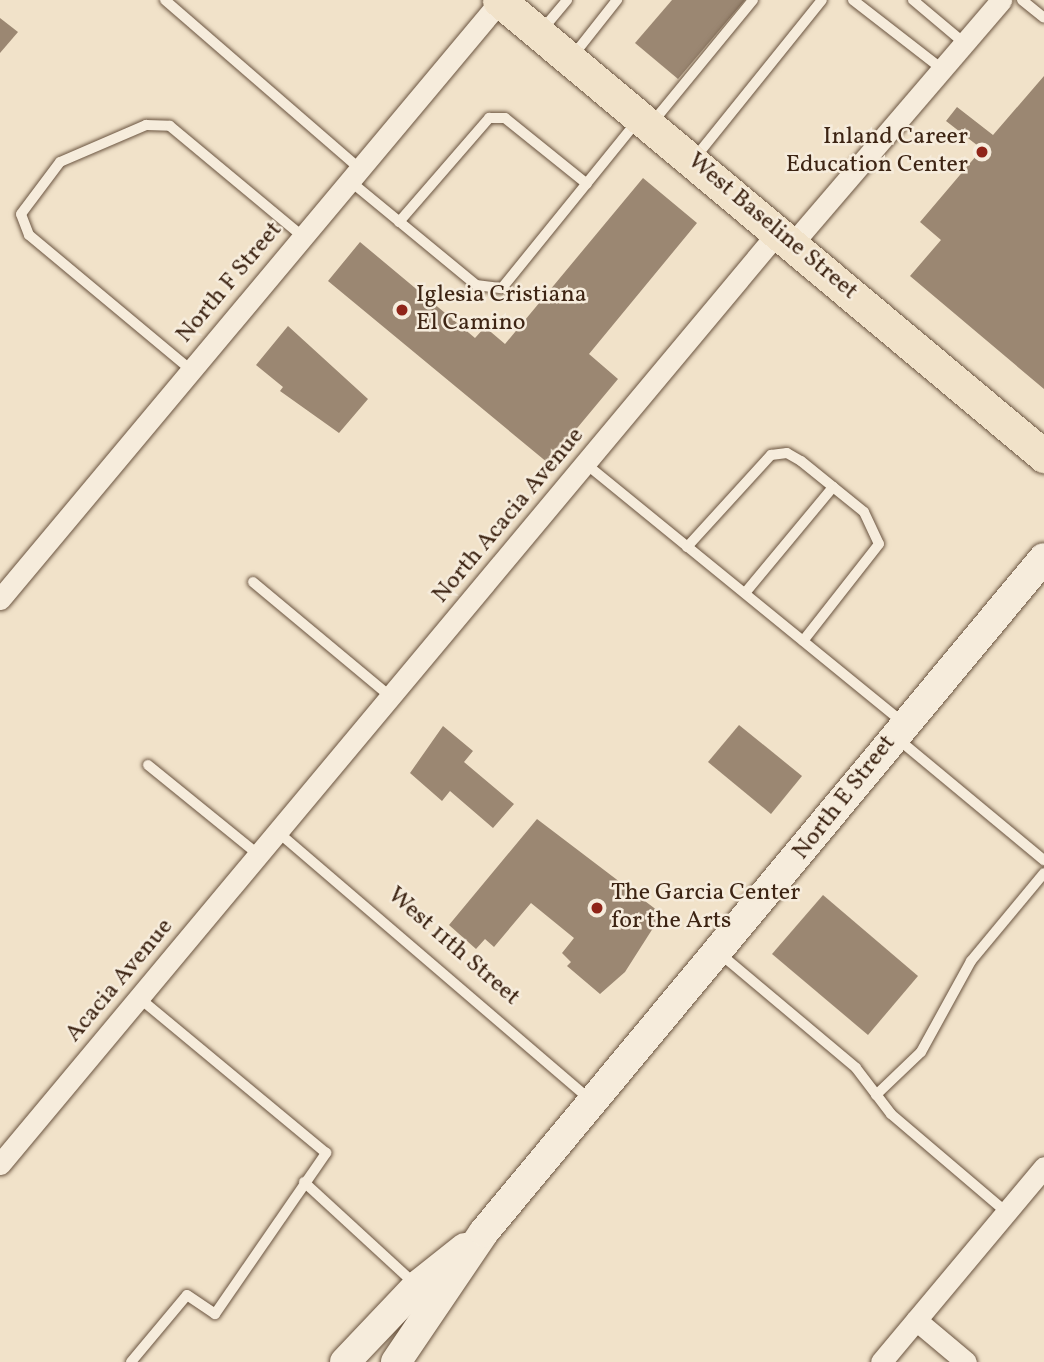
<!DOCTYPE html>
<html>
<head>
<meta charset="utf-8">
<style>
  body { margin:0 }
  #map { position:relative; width:1044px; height:1362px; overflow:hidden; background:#f1e2c9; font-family:Vollkorn,serif }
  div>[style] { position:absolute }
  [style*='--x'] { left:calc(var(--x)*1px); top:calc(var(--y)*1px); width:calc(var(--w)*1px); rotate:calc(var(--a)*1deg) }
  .building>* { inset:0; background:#9b8772 }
  .roads { filter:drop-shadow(0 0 2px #6a5440) drop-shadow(0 0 2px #6a5440) }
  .lane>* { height:10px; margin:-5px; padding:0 5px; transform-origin:5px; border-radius:5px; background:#f6ecdc }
  .street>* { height:21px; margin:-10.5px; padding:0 10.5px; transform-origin:10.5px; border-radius:10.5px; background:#f6ecdc }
  .secondary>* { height:30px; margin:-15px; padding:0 15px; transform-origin:15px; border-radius:15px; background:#f6ecdc }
  .primary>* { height:33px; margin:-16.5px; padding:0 16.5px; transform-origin:16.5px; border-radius:16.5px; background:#f1e2c9 }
  .dots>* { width:19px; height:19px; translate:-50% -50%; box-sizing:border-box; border:4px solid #f6ecdc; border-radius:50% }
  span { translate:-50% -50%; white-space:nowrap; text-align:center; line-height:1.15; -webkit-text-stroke:5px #f6ecdc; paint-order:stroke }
  .poi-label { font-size:24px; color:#3d2413 }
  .right { translate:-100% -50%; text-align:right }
  .left { translate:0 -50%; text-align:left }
  .street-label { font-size:24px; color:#3d2413 }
</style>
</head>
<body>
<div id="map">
  <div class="building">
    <div style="clip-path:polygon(672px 0,745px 0,678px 79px,635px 43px)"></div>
    <div style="clip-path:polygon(0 18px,18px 32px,0 53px)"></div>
    <div style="clip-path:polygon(1044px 76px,1044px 389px,910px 276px,941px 240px,920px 222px,982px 149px,946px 121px,957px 107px,993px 135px)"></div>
    <div style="clip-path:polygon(643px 178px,697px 223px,589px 354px,618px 379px,548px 463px,328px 281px,360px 242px,475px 338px,485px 327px,505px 344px)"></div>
    <div style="clip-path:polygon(288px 326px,368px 399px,339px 433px,280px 391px,283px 387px,256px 365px)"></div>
    <div style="clip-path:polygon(739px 725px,802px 776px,771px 814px,708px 762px)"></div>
    <div style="clip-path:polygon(443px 726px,473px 751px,464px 762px,514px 804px,493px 828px,450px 791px,442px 801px,410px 773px)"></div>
    <div style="clip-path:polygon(537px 819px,662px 914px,625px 972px,600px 994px,567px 966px,571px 962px,562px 953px,574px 938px,531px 903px,494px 947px,485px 939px,476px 949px,449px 925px)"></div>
    <div style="clip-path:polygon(823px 895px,918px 976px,868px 1035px,772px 954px)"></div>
  </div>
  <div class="roads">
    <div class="lane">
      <div style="--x:165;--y:0;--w:258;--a:40.9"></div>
      <div style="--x:853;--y:0;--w:113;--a:37.8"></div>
      <div style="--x:913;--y:0;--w:67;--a:40.1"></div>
      <div style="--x:1022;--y:0;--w:28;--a:39"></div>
      <div style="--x:542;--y:30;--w:39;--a:-50"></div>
      <div style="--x:572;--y:57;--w:73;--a:-51.7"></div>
      <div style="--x:652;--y:123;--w:159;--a:-50.6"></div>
      <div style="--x:694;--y:159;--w:204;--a:-51.2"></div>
      <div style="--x:350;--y:181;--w:163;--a:39.5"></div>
      <div style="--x:476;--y:285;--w:26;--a:7"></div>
      <div style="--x:502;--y:288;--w:216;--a:-51"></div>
      <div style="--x:399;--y:222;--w:138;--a:-49.1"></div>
      <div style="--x:489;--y:118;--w:16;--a:0"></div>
      <div style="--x:505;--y:118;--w:105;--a:38.8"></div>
      <div style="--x:191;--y:370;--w:211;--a:-140.2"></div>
      <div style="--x:29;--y:235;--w:22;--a:-111"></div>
      <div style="--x:21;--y:214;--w:65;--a:-53.1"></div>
      <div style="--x:60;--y:162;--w:94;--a:-23.3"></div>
      <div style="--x:146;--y:125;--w:24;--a:2"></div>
      <div style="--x:170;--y:126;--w:173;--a:39.8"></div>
      <div style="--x:586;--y:464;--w:410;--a:39.2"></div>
      <div style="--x:687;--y:547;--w:125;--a:-47.6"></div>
      <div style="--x:771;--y:455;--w:16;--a:-7"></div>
      <div style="--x:787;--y:453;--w:16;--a:30"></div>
      <div style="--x:801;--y:461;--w:81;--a:39"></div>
      <div style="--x:864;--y:512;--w:35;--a:65"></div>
      <div style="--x:879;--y:544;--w:123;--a:128.1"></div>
      <div style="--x:253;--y:582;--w:181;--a:39.8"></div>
      <div style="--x:745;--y:593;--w:138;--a:-50.3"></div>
      <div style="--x:898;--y:739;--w:190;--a:39.7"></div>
      <div style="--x:148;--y:765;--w:144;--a:39.1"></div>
      <div style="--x:279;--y:833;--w:411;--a:40.6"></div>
      <div style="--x:718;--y:952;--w:180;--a:40"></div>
      <div style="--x:856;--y:1068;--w:58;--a:52.7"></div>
      <div style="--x:891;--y:1114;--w:151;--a:40.4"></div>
      <div style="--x:876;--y:1095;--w:62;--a:-43.7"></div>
      <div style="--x:921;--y:1052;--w:104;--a:-61.2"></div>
      <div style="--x:971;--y:961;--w:114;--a:-50.3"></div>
      <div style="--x:304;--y:1182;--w:152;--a:42.6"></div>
      <div style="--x:131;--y:1362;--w:87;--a:-50.1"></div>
      <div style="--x:187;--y:1295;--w:34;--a:34"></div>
      <div style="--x:215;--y:1314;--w:196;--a:-55.4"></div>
      <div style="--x:326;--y:1153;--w:243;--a:-140.3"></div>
    </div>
    <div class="street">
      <div style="--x:793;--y:243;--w:320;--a:-49.4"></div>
      <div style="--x:0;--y:599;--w:781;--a:-50.09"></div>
      <div style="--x:0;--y:1164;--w:1215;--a:-50.14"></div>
      <div style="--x:916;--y:1320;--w:65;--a:40"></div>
      <div style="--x:881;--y:1362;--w:254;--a:-50.1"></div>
    </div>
    <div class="secondary">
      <div style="--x:345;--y:1362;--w:105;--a:-46.5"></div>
      <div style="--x:417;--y:1286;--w:61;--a:-38.4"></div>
      <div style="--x:396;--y:1362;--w:157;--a:-55.9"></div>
      <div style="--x:484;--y:1232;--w:876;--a:-50.28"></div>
    </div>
    <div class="primary">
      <div style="--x:499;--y:0;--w:711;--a:39.92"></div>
    </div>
  </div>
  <div class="dots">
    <div style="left:982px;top:152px;background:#8f2418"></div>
    <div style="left:402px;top:310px;background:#8f2418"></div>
    <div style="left:597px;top:908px;background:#8f2418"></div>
  </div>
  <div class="poi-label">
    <span class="right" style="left:968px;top:152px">Inland Career<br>Education Center</span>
    <span class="left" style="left:416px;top:310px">Iglesia Cristiana<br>El Camino</span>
    <span class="left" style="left:611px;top:908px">The Garcia Center<br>for the Arts</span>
  </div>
  <div class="street-label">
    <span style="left:772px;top:227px;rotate:40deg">West Baseline Street</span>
    <span style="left:230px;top:283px;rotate:-50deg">North F Street</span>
    <span style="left:509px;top:516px;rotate:-50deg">North Acacia Avenue</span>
    <span style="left:845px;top:798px;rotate:-52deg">North E Street</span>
    <span style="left:453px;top:947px;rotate:41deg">West 11th Street</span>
    <span style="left:120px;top:981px;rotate:-50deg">Acacia Avenue</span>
  </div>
</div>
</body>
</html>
